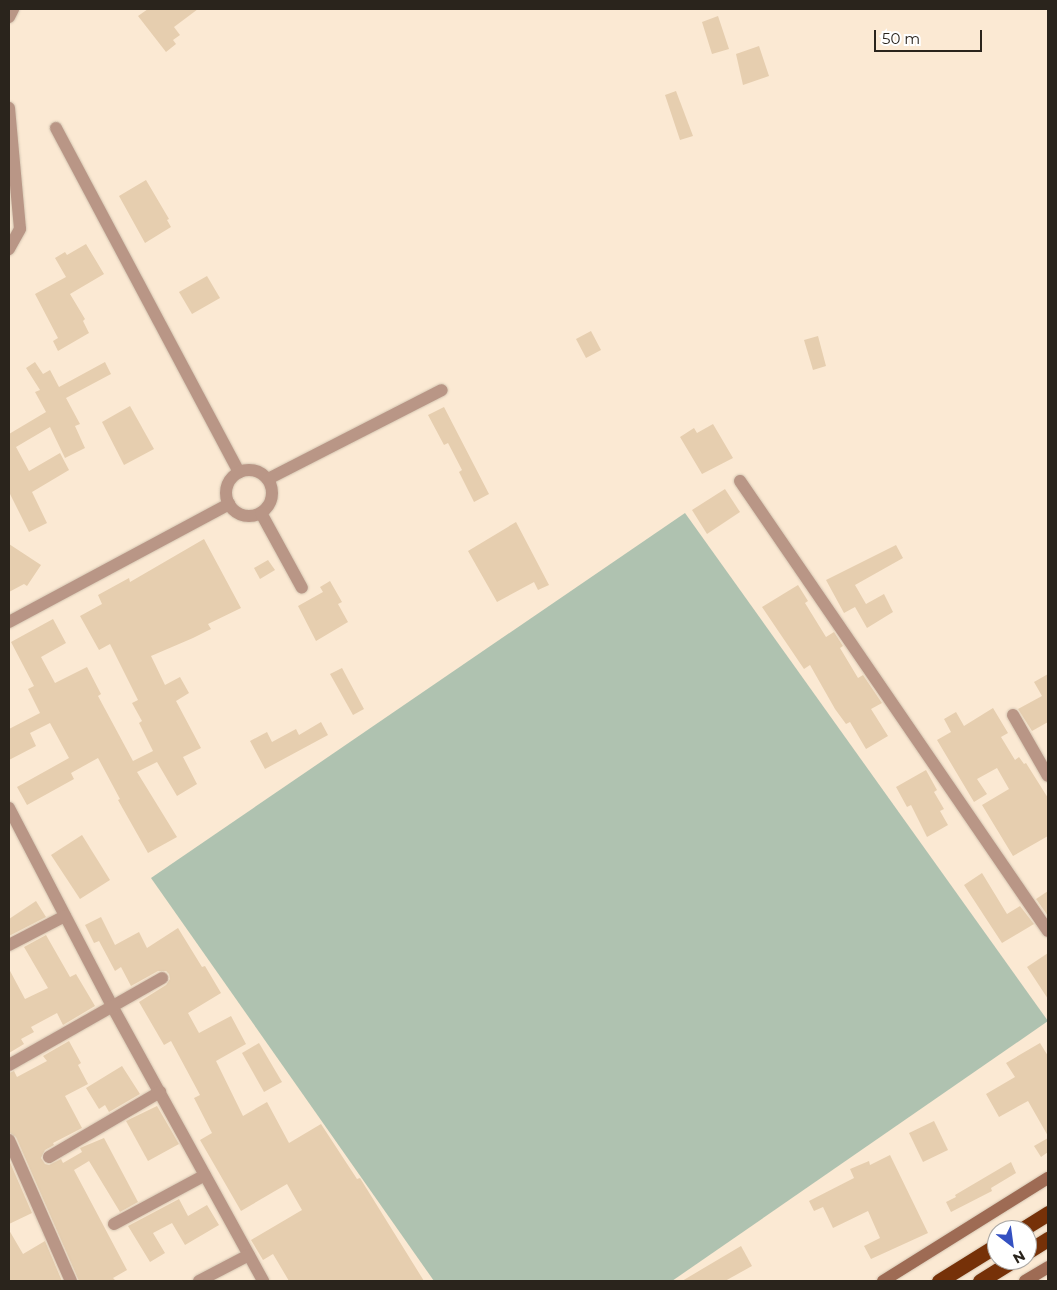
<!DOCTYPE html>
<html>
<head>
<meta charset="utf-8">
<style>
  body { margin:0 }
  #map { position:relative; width:1057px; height:1290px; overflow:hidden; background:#fbe9d3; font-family:Montserrat,sans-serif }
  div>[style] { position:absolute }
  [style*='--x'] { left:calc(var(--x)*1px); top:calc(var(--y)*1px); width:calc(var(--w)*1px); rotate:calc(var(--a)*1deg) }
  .green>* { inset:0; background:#afc2b0 }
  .building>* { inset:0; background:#e6ceaf }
  .roads { filter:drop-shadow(0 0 1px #d5c6b2) drop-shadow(0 0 1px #d5c6b2) }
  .street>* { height:12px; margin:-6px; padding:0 6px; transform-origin:6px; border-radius:6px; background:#b99686 }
  .street>.ring { margin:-6px; padding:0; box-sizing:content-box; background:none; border:12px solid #b99686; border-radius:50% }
  .secondary>* { height:12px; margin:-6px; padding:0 6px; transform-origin:6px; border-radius:6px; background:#9e6b54 }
  .highway>* { height:15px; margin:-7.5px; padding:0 7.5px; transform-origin:7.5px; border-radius:7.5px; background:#763108 }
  span { translate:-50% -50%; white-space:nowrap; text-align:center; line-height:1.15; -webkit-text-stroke:4px #fff; paint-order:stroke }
  .frame { position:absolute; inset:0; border:10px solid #2a241c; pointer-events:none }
  .north { position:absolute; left:987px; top:1220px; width:50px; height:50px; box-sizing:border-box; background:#fff; border:1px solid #aaa7a4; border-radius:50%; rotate:150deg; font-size:14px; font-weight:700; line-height:20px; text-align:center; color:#2a241c }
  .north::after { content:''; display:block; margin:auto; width:18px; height:22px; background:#3450c1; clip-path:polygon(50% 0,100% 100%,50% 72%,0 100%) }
  .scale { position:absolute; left:874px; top:30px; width:108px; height:22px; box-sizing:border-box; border:2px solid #2a241c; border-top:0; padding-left:6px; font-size:15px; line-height:18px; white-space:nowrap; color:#2a241c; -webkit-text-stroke:4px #fff; paint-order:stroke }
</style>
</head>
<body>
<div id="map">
  <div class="green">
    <div style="clip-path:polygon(685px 513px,1048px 1021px,672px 1281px,434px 1281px,151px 878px)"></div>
  </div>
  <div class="building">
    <div style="clip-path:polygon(148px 9px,198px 9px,174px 27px,180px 35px,173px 40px,176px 44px,166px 52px,138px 16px)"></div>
    <div style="clip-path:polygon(718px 16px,729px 49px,712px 54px,702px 22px)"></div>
    <div style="clip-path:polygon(759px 46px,769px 76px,743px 85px,736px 54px)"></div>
    <div style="clip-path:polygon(676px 91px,693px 136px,680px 140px,665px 95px)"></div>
    <div style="clip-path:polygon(146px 180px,169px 219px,167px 220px,171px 227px,145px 243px,119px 196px)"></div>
    <div style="clip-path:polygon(86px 244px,104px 274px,70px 294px,85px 319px,83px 321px,89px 333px,58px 351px,53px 341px,58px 338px,35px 294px,66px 277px,55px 258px,65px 252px,67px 255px)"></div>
    <div style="clip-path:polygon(207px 276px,220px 298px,192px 314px,179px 292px)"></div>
    <div style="clip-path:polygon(591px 331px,601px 350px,586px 358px,576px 339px)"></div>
    <div style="clip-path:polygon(818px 336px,826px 366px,813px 370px,804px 340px)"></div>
    <div style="clip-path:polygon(35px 362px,43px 374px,50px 370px,59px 387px,105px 362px,111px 374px,66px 398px,80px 424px,75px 426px,85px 448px,65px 458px,50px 427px,16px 447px,29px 471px,60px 453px,69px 470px,32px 492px,47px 523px,29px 532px,9px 492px,9px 434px,46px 412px,35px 392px,40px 390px,26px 368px)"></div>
    <div style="clip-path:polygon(130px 406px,154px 449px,124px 465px,102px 422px)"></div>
    <div style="clip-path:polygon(444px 407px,489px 494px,474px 502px,459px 472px,462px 470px,448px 443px,444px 445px,428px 415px)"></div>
    <div style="clip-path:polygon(713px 424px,733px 458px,702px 474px,680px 437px,694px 428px,697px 433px)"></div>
    <div style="clip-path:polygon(725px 489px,740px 512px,707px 534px,692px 510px)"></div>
    <div style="clip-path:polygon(516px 522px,549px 585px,538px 590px,534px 582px,497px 602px,468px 551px)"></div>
    <div style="clip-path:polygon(204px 539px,241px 608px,208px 624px,211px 629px,193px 638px,151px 656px,165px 685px,180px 677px,189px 693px,176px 701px,201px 748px,183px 757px,197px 784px,177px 796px,157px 762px,137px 772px,177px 837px,148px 853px,118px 800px,120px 799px,98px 758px,71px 773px,74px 779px,27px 805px,17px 787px,69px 758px,50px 723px,30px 733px,36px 746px,9px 760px,9px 729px,40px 713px,28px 689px,34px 686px,11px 642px,53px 619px,66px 643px,41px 657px,55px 683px,87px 667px,101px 694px,98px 696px,133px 761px,153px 751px,139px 723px,142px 721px,132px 703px,138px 700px,110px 644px,99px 650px,80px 616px,102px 604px,98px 595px,129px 578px,130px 582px)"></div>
    <div style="clip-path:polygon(9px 544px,41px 565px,27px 586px,24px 584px,9px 592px)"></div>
    <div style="clip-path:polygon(896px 545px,903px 558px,855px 585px,866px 604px,884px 594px,893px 612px,867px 628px,855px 607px,844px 613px,826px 580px)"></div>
    <div style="clip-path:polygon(268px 560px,275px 570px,260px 579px,254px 568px)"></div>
    <div style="clip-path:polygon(330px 581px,342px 602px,338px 604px,348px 622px,316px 641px,298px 606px,323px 592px,320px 587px)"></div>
    <div style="clip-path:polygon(798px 585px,808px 601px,805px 603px,826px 637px,834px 632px,843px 646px,840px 648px,858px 678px,863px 675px,882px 703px,871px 709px,888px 736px,866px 749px,850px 722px,846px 724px,835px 709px,810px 665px,804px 669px,762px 607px)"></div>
    <div style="clip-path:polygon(342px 668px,364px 709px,353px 715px,330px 674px)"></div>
    <div style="clip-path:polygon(1048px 674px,1048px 722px,1032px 731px,1018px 709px,1042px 696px,1034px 682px)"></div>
    <div style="clip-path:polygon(993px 708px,1008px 733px,1001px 737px,1015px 760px,1019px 757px,1024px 764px,1026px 763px,1048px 798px,1048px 836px,1013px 856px,982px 805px,1009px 789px,997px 768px,977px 779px,987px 794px,974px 802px,937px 740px,951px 732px,944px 719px,956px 712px,964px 726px)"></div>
    <div style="clip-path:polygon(321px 722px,328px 735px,265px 769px,250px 741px,267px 732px,272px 742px,296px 729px,299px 735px)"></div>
    <div style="clip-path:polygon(926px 770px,937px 790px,934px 792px,944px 809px,940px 811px,948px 825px,927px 837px,911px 805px,907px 807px,896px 787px)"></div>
    <div style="clip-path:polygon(82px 835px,110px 880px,80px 899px,51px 855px)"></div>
    <div style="clip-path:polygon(982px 873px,1007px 914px,1020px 906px,1034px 924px,1002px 943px,964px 885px)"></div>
    <div style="clip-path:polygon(1048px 891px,1048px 916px,1036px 899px)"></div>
    <div style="clip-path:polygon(36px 901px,46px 917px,9px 936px,9px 919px)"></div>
    <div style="clip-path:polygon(101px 917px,115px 945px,139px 932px,147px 948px,178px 928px,202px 967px,205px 966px,221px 993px,188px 1013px,199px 1033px,231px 1016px,246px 1044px,216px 1061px,243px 1116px,267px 1102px,289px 1143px,321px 1124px,357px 1179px,360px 1178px,424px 1281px,289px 1281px,273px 1254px,263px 1260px,251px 1240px,302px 1210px,287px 1184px,241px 1211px,200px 1140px,212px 1133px,194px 1098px,200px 1095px,171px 1041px,164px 1045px,139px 1002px,166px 985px,170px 979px,169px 974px,166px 971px,158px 971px,131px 986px,121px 967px,115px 971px,99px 941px,94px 943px,85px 925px)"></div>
    <div style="clip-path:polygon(46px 935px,70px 977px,76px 974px,95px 1006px,63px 1025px,57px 1013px,31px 1027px,34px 1032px,21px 1039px,24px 1044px,9px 1053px,9px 969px,25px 999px,48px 988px,24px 947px)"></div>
    <div style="clip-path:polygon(1048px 953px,1048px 999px,1027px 967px)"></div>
    <div style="clip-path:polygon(69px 1041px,81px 1063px,78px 1065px,88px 1084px,65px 1096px,82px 1128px,53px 1143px,54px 1145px,45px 1150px,41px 1158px,45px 1164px,49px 1165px,61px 1159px,63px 1163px,82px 1152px,80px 1148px,104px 1138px,138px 1202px,120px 1212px,89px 1161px,74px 1170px,127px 1270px,113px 1278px,116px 1281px,79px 1281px,16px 1137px,9px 1132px,9px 1073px,14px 1071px,17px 1077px,47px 1061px,43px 1056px)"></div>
    <div style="clip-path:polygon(259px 1043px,282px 1082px,264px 1092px,242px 1053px)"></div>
    <div style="clip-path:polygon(1040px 1043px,1048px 1056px,1048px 1136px,1028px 1101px,999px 1117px,986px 1094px,1015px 1077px,1006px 1063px)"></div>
    <div style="clip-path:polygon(122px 1066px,140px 1094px,109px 1112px,105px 1105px,99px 1109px,86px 1088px)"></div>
    <div style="clip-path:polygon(157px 1106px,179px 1144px,148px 1161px,126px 1121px)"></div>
    <div style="clip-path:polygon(934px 1121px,948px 1150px,923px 1162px,909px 1133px)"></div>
    <div style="clip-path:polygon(1048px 1138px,1048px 1152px,1041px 1157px,1034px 1146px)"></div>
    <div style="clip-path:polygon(890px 1155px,928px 1233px,871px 1259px,864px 1246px,880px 1238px,868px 1211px,833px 1228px,823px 1207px,814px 1211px,809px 1201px,854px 1178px,850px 1169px,869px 1161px,870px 1165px)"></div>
    <div style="clip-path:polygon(9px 1160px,32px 1213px,9px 1224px)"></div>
    <div style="clip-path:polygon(1011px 1162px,1016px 1173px,991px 1188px,992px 1191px,951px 1212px,946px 1202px,956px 1197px,955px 1195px)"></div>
    <div style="clip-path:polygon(179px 1199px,188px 1216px,207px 1205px,219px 1225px,185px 1245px,172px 1223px,153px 1233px,165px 1253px,150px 1262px,128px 1226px)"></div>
    <div style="clip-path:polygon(9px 1230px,23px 1254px,45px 1241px,62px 1281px,9px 1281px)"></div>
    <div style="clip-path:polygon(741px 1246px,752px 1266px,725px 1281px,682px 1281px)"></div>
  </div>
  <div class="roads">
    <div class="street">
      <div style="--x:9;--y:17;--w:9;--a:-63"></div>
      <div style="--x:9;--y:108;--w:121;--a:84.8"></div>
      <div style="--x:20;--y:229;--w:23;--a:119"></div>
      <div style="--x:56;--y:128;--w:390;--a:62"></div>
      <div class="ring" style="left:226px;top:470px;width:34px;height:34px"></div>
      <div style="--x:268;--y:479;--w:195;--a:-27.1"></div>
      <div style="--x:740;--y:481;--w:545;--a:55.61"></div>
      <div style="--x:261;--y:513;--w:85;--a:61.3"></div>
      <div style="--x:9;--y:622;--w:250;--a:-28.2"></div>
      <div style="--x:1013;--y:715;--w:70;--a:60.2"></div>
      <div style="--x:9;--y:808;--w:223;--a:62.5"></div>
      <div style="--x:112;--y:1006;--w:314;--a:61.2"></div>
      <div style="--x:9;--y:945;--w:63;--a:-27.4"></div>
      <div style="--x:9;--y:1065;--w:176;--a:-29.6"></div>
      <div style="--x:9;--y:1140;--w:154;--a:66.3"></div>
      <div style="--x:49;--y:1157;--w:129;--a:-30.4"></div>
      <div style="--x:114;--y:1224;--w:103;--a:-28.3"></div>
      <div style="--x:199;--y:1281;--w:56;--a:-27.5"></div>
    </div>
    <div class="secondary">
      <div style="--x:883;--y:1281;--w:195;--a:-32"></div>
      <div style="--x:1025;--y:1281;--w:27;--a:-31"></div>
    </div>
    <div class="highway">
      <div style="--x:1021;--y:1230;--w:32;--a:-32"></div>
      <div style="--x:1027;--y:1252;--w:25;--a:-32"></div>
      <div style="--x:939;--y:1281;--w:68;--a:-31.8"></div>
      <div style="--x:980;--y:1281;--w:40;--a:-32"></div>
    </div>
  </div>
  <div class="frame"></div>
  <div class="north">N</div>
  <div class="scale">50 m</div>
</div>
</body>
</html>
